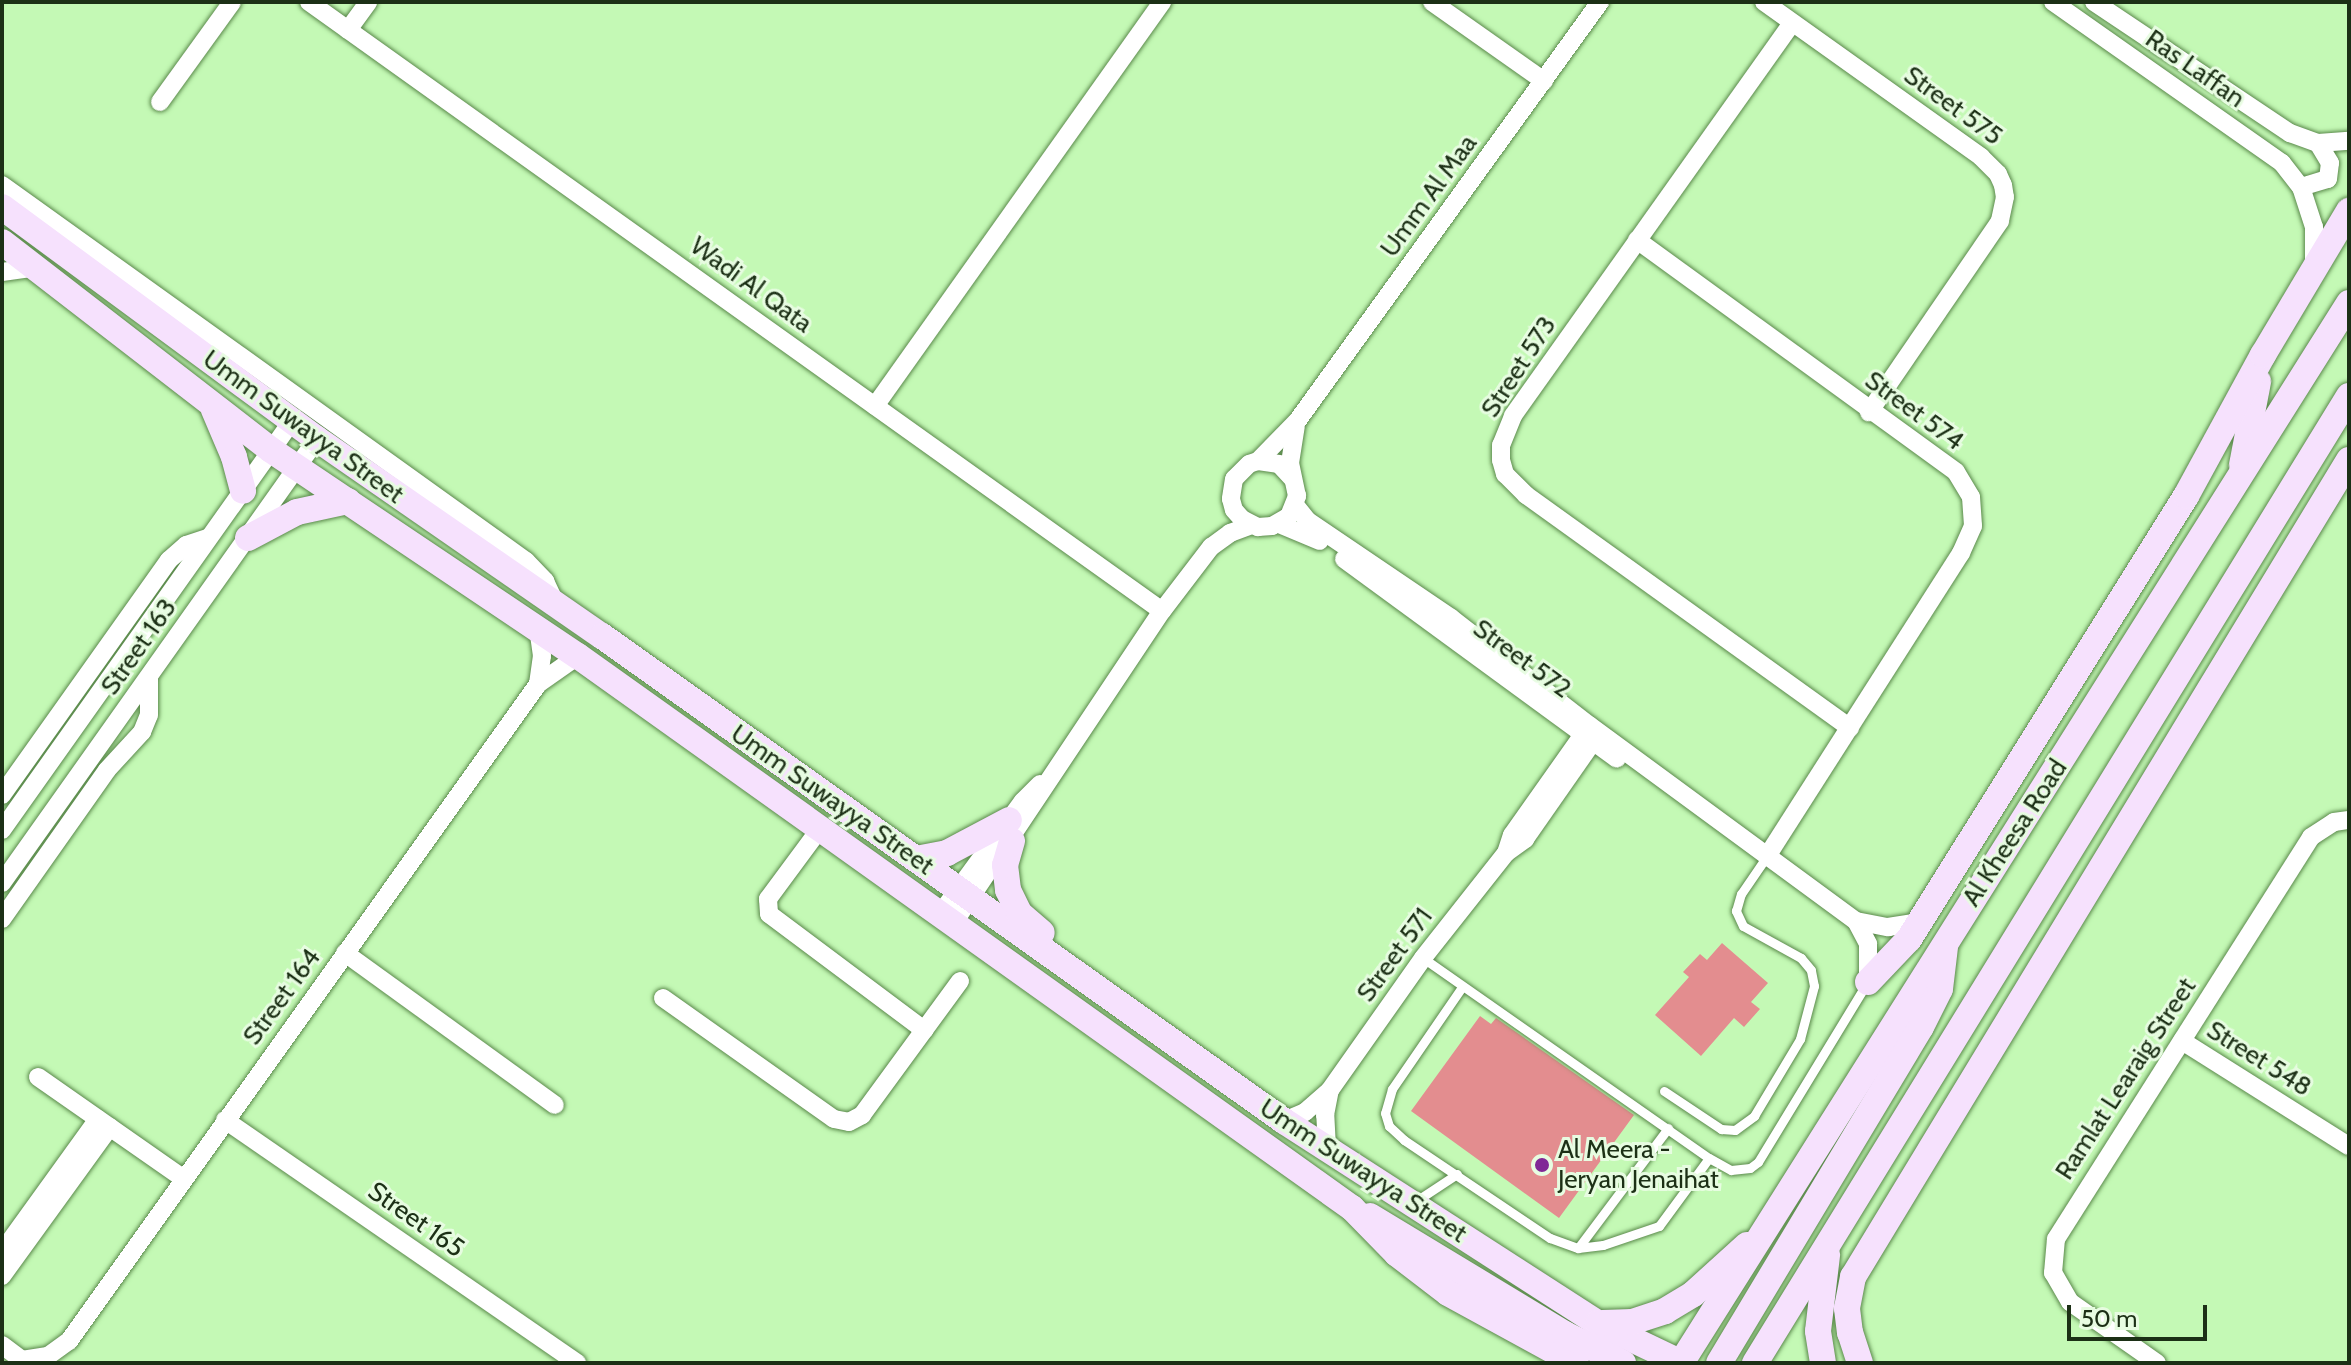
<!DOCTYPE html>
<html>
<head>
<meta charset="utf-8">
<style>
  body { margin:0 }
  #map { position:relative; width:2351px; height:1365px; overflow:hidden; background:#c4f9b5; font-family:Cabin,sans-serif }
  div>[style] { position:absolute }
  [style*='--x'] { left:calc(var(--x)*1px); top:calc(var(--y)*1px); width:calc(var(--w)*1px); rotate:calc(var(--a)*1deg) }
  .building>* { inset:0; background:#e38d8f }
  .roads { filter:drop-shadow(0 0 2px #5a894b) drop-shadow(0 0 2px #5a894b) }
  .lane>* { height:9px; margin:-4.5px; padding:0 4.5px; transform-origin:4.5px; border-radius:4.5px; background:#fff }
  .street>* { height:18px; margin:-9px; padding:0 9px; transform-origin:9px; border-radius:9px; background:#fff }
  .secondary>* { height:26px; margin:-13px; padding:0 13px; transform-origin:13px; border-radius:13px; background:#f6e1fd }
  .dots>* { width:22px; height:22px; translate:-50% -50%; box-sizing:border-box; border:4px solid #e7fce1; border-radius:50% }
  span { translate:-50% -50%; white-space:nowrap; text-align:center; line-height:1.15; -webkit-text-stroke:6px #e7fce1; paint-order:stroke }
  .street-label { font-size:26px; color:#1c3016 }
  .poi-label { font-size:26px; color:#1c3016 }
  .left { translate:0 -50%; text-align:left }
  .frame { position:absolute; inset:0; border:4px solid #1c3016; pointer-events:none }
  .scale { position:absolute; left:2067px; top:1305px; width:140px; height:36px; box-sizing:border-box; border:4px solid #1c3016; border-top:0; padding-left:10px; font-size:24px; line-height:28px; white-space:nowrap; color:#1c3016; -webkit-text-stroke:6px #e7fce1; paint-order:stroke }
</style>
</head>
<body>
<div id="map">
  <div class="building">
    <div style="clip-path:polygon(1722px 943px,1768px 983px,1751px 1002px,1760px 1009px,1744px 1027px,1734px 1018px,1701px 1056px,1655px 1015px,1689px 977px,1683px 972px,1700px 954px,1707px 960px)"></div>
    <div style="clip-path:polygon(1480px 1016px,1491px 1024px,1496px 1018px,1634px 1115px,1559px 1218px,1411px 1111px)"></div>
  </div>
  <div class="roads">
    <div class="lane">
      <div style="--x:1423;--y:958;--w:349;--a:35"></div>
      <div style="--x:1709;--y:1158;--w:25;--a:29"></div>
      <div style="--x:1731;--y:1170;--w:19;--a:-6"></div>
      <div style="--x:1750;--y:1168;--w:10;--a:-37"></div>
      <div style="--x:1758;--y:1162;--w:210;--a:-58.7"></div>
      <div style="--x:1462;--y:987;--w:124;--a:124.5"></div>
      <div style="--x:1392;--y:1089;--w:25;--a:106"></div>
      <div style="--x:1385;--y:1113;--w:14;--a:73"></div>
      <div style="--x:1389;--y:1126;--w:21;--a:43"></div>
      <div style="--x:1404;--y:1140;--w:176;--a:33.9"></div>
      <div style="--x:1550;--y:1238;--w:30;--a:20"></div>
      <div style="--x:1578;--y:1248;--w:25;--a:-7"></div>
      <div style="--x:1603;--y:1245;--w:59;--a:-18.7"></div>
      <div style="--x:1659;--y:1226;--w:84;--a:-53.7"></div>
      <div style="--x:1664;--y:1091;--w:69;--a:33.7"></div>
      <div style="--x:1721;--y:1129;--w:14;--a:4"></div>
      <div style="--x:1735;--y:1130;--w:24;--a:-36"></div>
      <div style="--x:1754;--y:1116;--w:90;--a:-59.1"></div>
      <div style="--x:1800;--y:1039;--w:55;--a:-75.2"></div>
      <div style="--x:1814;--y:986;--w:16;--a:-101"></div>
      <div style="--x:1811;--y:970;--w:16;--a:-130"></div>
      <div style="--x:1801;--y:958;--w:66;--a:-151.1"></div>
      <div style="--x:1743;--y:926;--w:17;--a:-115"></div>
      <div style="--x:1736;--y:911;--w:18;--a:-74"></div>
      <div style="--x:1741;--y:894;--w:46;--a:-55.6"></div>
      <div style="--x:1416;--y:1201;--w:49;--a:-33.4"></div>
      <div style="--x:1578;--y:1248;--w:150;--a:-53.1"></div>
    </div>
    <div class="street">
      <div style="--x:309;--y:2;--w:1048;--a:35.52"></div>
      <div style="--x:1432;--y:2;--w:137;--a:35.2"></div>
      <div style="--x:1764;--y:2;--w:267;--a:35.5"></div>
      <div style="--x:1981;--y:157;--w:24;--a:45"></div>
      <div style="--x:1998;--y:174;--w:12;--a:66"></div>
      <div style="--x:2003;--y:185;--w:12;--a:81"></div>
      <div style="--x:2005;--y:197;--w:25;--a:102"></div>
      <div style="--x:2000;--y:221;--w:232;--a:124.4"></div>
      <div style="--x:2053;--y:2;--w:280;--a:35.1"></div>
      <div style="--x:2282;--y:163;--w:31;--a:52"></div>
      <div style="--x:2301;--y:187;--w:42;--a:72"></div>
      <div style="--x:2314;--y:227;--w:36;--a:90"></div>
      <div style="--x:2094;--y:2;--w:236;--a:33.8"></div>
      <div style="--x:2290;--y:133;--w:30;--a:20"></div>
      <div style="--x:2318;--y:143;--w:31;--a:-4"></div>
      <div style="--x:1792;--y:23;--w:482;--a:125.4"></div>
      <div style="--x:1513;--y:416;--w:31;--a:112"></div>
      <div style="--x:1501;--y:445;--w:15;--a:90"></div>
      <div style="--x:1501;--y:460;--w:15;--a:74"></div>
      <div style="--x:1505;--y:474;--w:30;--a:45"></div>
      <div style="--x:1526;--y:495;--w:399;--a:35.7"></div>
      <div style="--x:348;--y:30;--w:34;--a:-54"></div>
      <div style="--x:160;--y:102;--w:123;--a:-54.2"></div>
      <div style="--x:2;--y:185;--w:645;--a:35.66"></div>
      <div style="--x:526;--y:561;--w:28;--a:46"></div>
      <div style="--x:545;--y:581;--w:21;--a:65"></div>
      <div style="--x:2301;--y:187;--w:28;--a:-17"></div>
      <div style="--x:2328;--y:179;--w:16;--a:-83"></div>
      <div style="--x:2330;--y:163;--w:23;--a:-121"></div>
      <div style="--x:1637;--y:240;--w:394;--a:36"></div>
      <div style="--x:1956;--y:472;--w:29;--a:59"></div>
      <div style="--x:1971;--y:497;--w:29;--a:86"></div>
      <div style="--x:1973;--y:526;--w:30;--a:114"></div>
      <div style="--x:1961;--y:553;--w:360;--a:122.6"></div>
      <div style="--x:2;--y:272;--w:34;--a:-8"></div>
      <div style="--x:875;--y:406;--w:496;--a:-54.6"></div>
      <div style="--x:1258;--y:461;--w:57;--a:-45.7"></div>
      <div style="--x:1298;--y:420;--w:516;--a:-54.15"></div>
      <div style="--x:1292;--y:478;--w:19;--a:-133"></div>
      <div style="--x:1279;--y:464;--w:21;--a:-172"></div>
      <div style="--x:1258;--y:461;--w:9;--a:162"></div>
      <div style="--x:1249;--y:464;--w:21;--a:135"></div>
      <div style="--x:1234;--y:479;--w:20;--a:99"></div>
      <div style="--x:1231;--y:499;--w:11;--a:75"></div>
      <div style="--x:1234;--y:510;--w:12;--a:48"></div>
      <div style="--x:1242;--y:519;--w:18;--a:27"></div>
      <div style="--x:1258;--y:527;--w:14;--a:-4"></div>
      <div style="--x:1272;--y:526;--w:20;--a:-30"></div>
      <div style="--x:1289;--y:516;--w:22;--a:-68"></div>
      <div style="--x:1297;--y:496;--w:34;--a:-102"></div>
      <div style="--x:1290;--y:463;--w:37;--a:-81"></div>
      <div style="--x:1295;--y:505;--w:21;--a:51"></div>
      <div style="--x:1308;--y:521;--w:173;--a:34.1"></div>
      <div style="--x:1451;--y:618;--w:175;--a:37.8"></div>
      <div style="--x:1589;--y:725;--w:331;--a:36.3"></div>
      <div style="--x:1856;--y:921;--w:33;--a:11"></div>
      <div style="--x:1888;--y:927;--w:31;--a:-9"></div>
      <div style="--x:1279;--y:524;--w:44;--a:22.5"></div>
      <div style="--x:1344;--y:559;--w:338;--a:36.2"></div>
      <div style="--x:538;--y:684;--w:28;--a:-82"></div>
      <div style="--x:542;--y:656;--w:27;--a:-98"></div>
      <div style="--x:2;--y:795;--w:288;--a:-54.6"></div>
      <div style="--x:169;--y:560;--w:23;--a:-41"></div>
      <div style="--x:186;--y:545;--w:23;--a:-18"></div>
      <div style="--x:2;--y:830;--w:501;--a:-54.66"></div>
      <div style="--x:819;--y:830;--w:86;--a:126.5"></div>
      <div style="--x:768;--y:899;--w:15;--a:86"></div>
      <div style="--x:769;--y:914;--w:194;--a:36.8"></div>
      <div style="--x:1506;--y:853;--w:19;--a:-72"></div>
      <div style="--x:1512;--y:835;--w:133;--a:-54.8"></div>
      <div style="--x:2;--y:883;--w:544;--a:-54.65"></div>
      <div style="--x:940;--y:914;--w:140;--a:-53.7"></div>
      <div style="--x:1023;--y:801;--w:24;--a:-45"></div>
      <div style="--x:2;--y:919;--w:182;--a:-54.8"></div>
      <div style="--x:107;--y:770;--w:52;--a:-47.4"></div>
      <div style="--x:142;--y:732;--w:18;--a:-68"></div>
      <div style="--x:149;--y:715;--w:36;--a:-90"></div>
      <div style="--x:1856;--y:921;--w:26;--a:62"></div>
      <div style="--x:1868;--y:944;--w:38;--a:90"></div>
      <div style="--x:953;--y:924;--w:376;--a:-56.3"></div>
      <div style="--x:1162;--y:611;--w:81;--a:-52.6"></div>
      <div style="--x:1211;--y:547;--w:24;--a:-36"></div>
      <div style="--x:1230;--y:533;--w:23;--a:-20"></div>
      <div style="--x:345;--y:953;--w:259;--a:35.9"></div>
      <div style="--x:663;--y:998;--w:209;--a:35.3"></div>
      <div style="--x:834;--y:1119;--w:15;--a:11"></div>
      <div style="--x:849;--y:1122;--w:15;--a:-28"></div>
      <div style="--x:862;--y:1115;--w:166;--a:-53.8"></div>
      <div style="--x:2182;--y:1041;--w:197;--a:32.2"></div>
      <div style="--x:38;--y:1077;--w:177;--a:34.9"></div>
      <div style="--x:225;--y:1120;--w:428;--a:34.6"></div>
      <div style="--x:1284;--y:1121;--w:23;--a:-23"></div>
      <div style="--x:1305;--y:1112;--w:33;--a:-41"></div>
      <div style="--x:1330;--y:1090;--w:161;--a:-54.8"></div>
      <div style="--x:1423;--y:958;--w:134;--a:-51.7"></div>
      <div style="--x:1506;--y:853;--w:24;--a:-36"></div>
      <div style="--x:1525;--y:839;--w:129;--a:-55.1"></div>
      <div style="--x:1327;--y:1148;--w:33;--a:-93"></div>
      <div style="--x:1325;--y:1115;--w:25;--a:-79"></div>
      <div style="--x:2;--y:1252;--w:164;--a:-54.2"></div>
      <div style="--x:2;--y:1276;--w:184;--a:-54.1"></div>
      <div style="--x:2;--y:1345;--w:30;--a:37"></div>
      <div style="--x:22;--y:1360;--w:26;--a:-9"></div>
      <div style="--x:48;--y:1356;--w:26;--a:-36"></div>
      <div style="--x:69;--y:1341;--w:807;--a:-54.48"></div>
      <div style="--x:538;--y:684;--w:49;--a:-35"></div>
      <div style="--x:2157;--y:1363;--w:106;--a:-145"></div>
      <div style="--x:2070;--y:1302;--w:34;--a:-120"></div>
      <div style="--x:2053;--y:1273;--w:34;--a:-85"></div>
      <div style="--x:2056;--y:1239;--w:476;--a:-57.6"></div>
      <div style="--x:2311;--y:837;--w:27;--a:-33"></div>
      <div style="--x:2334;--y:822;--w:15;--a:-8"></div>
    </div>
    <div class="secondary">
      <div style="--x:2;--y:207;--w:391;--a:36.4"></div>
      <div style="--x:317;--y:439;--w:346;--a:34.7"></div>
      <div style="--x:602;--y:636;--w:837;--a:35.42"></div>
      <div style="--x:1284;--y:1121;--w:373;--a:32.8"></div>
      <div style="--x:1598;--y:1323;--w:93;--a:25.5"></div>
      <div style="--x:2;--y:242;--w:340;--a:37.7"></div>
      <div style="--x:271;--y:450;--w:370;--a:33.9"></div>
      <div style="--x:578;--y:656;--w:951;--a:35.5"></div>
      <div style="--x:1352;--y:1208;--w:64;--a:45.6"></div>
      <div style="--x:1397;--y:1254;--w:64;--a:37.4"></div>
      <div style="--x:1448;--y:1293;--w:146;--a:28.7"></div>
      <div style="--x:214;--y:410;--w:51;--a:66.9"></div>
      <div style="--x:234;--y:457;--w:35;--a:75"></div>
      <div style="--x:2242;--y:465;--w:85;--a:-79.1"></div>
      <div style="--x:248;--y:538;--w:55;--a:-28"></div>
      <div style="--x:297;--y:512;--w:52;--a:-12.2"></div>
      <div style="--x:1012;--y:841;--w:25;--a:106"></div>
      <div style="--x:1005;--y:865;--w:25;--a:83"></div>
      <div style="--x:1008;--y:890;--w:25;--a:64"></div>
      <div style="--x:1019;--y:913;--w:30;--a:41"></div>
      <div style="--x:916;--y:859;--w:32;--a:-11"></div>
      <div style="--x:947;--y:853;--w:70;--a:-28"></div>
      <div style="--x:1868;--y:982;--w:59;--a:-46.4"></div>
      <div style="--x:1909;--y:939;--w:522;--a:-57.98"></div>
      <div style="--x:2186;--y:496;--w:161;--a:-61.4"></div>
      <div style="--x:2263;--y:355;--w:168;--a:-59.2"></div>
      <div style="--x:1370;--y:1216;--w:228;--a:31.2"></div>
      <div style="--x:1565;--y:1334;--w:65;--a:26.6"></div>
      <div style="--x:1603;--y:1323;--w:29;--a:-2"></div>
      <div style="--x:1632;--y:1322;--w:35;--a:-18"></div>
      <div style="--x:1665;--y:1311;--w:33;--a:-31"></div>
      <div style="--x:1693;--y:1294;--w:73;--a:-42.2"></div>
      <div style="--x:1681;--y:1363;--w:1253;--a:-57.78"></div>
      <div style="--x:1719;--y:1363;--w:392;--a:-59"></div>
      <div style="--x:1921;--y:1027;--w:42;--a:-63.4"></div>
      <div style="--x:1940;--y:989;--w:42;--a:-83.2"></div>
      <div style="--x:1755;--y:1363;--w:1135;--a:-58.44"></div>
      <div style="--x:1823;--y:1363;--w:32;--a:-99"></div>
      <div style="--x:1818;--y:1331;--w:77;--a:-83.2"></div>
      <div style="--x:1860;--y:1363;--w:32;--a:-108"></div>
      <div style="--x:1850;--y:1333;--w:25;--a:-97"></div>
      <div style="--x:1847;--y:1308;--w:32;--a:-79"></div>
      <div style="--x:1853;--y:1277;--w:956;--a:-58.74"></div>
    </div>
  </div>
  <div class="dots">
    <div style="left:1542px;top:1165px;background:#802896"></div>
  </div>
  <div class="street-label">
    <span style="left:2195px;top:69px;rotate:35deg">Ras Laffan</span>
    <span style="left:1953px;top:106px;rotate:36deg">Street 575</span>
    <span style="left:1429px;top:196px;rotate:-54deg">Umm Al Maa</span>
    <span style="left:751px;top:285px;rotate:36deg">Wadi Al Qata</span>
    <span style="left:1519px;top:367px;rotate:-57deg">Street 573</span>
    <span style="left:1914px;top:411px;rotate:36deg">Street 574</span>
    <span style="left:303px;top:427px;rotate:36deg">Umm Suwayya Street</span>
    <span style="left:139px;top:647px;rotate:-55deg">Street 163</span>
    <span style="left:1522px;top:659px;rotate:36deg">Street 572</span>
    <span style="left:832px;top:800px;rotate:35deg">Umm Suwayya Street</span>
    <span style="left:2015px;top:833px;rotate:-57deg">Al Kheesa Road</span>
    <span style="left:1395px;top:955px;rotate:-54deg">Street 571</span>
    <span style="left:282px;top:997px;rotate:-54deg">Street 164</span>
    <span style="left:2259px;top:1059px;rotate:32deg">Street 548</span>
    <span style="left:2126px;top:1079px;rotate:-57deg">Ramlat Learaig Street</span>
    <span style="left:1363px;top:1171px;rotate:33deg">Umm Suwayya Street</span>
    <span style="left:416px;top:1220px;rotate:35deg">Street 165</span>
  </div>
  <div class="poi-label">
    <span class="left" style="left:1558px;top:1165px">Al Meera -<br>Jeryan Jenaihat</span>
  </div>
  <div class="frame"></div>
  <div class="scale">50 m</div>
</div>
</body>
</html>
